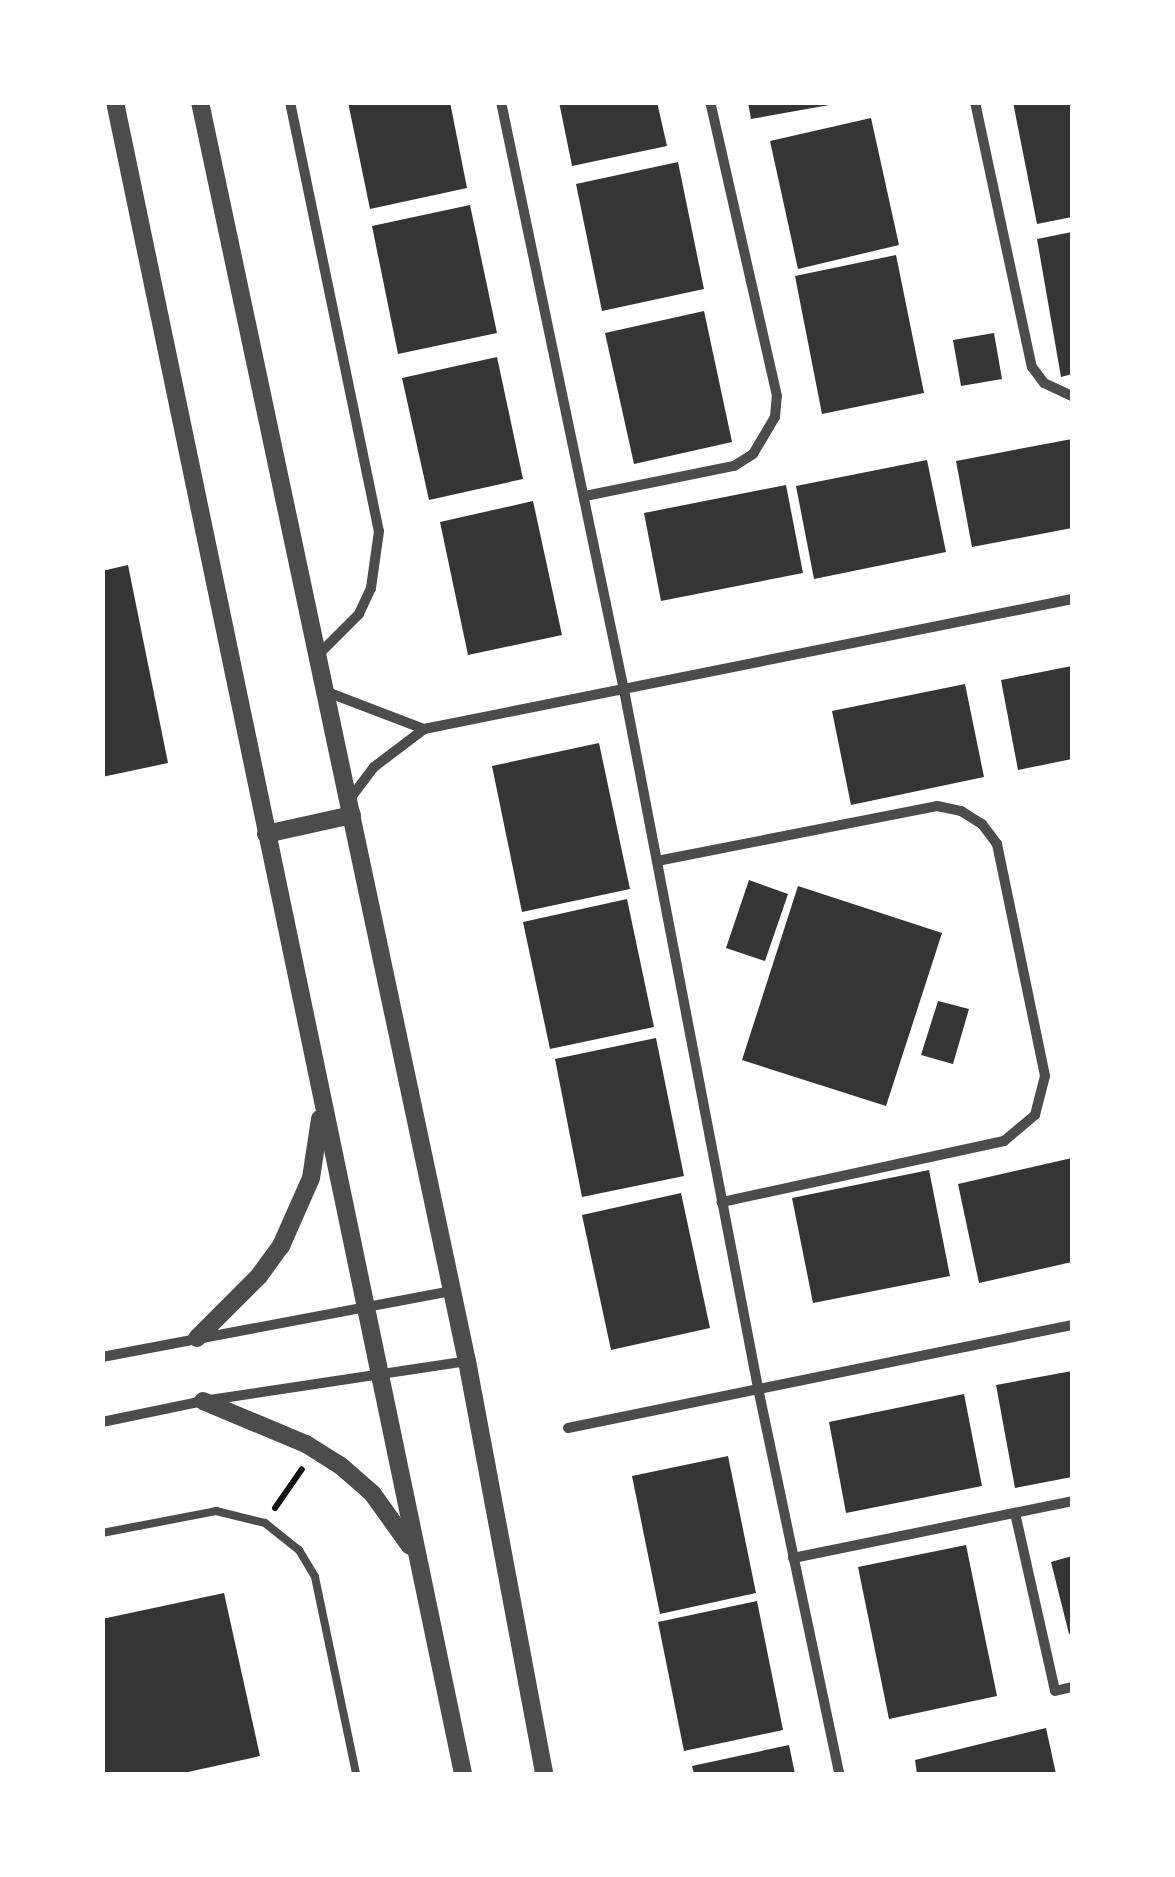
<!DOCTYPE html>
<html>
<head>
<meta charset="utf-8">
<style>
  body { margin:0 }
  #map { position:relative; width:1175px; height:1877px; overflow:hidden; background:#fff; font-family:"Crimson Pro",serif }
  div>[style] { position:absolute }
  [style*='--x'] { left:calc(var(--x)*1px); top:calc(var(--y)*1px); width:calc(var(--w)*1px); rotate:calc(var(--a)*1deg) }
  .building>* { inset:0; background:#353535 }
  .path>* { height:6px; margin:-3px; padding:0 3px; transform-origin:3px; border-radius:3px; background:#111 }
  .service>* { height:8px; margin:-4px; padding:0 4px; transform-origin:4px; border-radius:4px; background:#4c4c4c }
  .minor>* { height:10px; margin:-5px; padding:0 5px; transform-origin:5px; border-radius:5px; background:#4c4c4c }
  .tertiary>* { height:18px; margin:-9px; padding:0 9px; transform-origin:9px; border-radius:9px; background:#4c4c4c }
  span { translate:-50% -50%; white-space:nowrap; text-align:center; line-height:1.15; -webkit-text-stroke:8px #fff; paint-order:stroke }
  .frame { position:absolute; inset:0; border:105px solid #fff; pointer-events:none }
</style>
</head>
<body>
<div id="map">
  <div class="building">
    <div style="clip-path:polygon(348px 102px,450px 102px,467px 188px,370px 209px)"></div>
    <div style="clip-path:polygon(559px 102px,657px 102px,667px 146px,572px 166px)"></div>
    <div style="clip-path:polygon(748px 102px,835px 102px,835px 104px,751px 119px)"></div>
    <div style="clip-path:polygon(1013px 102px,1072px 102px,1072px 217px,1037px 224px)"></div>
    <div style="clip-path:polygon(871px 118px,899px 245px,798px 269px,770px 141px)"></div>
    <div style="clip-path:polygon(678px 162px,704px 289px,602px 311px,576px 184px)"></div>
    <div style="clip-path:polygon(470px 205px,497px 333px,398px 354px,372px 226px)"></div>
    <div style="clip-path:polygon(1072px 232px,1072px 374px,1061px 377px,1037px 239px)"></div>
    <div style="clip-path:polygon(896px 255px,924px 393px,822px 414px,795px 276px)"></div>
    <div style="clip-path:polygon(704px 311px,732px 442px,634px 464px,605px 333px)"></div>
    <div style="clip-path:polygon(994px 333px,1002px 379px,961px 386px,953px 340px)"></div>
    <div style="clip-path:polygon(497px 357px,523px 479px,429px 500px,402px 378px)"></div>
    <div style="clip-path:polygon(1072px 439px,1072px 528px,972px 547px,956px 461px)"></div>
    <div style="clip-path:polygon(927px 460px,946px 552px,814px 579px,796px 486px)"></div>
    <div style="clip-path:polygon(786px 485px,803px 573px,661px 601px,644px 513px)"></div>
    <div style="clip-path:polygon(533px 501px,562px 635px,468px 655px,440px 522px)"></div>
    <div style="clip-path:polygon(128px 565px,168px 763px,102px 777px,102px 571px)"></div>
    <div style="clip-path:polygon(1072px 666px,1072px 759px,1018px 770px,1001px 680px)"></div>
    <div style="clip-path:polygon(965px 684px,984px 777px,851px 805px,832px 711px)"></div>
    <div style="clip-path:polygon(599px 743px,630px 889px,522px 912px,492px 766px)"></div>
    <div style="clip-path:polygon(749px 880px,788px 894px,765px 961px,726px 948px)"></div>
    <div style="clip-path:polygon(798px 886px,942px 933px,886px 1106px,742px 1060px)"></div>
    <div style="clip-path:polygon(627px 899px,654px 1027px,550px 1049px,523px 922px)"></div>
    <div style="clip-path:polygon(938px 1001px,969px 1009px,953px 1064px,921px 1055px)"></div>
    <div style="clip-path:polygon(656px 1038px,684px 1176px,582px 1197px,555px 1059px)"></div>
    <div style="clip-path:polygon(1072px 1158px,1072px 1262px,979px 1283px,958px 1184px)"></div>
    <div style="clip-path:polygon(929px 1170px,950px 1276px,813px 1303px,792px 1198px)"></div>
    <div style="clip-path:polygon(681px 1193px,710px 1328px,611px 1350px,582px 1215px)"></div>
    <div style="clip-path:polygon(1072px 1371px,1072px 1477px,1015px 1488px,996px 1385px)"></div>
    <div style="clip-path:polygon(964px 1394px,982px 1486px,846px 1513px,829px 1422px)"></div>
    <div style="clip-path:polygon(728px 1456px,756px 1593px,660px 1614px,632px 1476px)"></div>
    <div style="clip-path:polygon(966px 1545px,997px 1696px,889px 1719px,858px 1567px)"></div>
    <div style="clip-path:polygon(1072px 1556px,1072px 1633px,1069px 1634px,1051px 1562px)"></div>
    <div style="clip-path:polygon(224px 1593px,260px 1756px,179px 1774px,102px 1774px,102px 1619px)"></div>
    <div style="clip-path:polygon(757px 1601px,783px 1730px,684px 1751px,658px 1622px)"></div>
    <div style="clip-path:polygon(1046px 1728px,1056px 1774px,917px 1774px,915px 1760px)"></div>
    <div style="clip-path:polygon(789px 1745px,795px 1774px,694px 1774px,692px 1766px)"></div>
  </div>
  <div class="path">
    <div style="--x:275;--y:1508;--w:47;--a:-55.3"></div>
  </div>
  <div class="service">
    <div style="--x:102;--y:1533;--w:116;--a:-10.9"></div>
    <div style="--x:216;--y:1511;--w:50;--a:13.8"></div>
    <div style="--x:265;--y:1523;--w:43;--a:38.5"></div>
    <div style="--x:299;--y:1550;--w:31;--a:59"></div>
    <div style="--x:315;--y:1577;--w:201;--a:78.2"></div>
  </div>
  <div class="minor">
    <div style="--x:290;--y:102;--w:438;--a:78.3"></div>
    <div style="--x:379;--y:531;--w:58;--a:98"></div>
    <div style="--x:371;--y:588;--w:29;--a:115"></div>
    <div style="--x:359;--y:614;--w:58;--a:135"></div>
    <div style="--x:501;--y:102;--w:601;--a:78.19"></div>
    <div style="--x:624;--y:690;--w:711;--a:79.13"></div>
    <div style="--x:758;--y:1388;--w:394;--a:78.1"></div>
    <div style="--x:975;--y:102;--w:271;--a:77.9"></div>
    <div style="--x:1032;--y:367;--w:20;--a:53"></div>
    <div style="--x:1044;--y:383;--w:31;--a:25"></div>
    <div style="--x:585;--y:496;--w:152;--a:-11.4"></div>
    <div style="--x:734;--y:466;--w:22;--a:-32"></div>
    <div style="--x:753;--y:454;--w:43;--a:-59.3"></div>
    <div style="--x:775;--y:417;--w:21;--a:-85"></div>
    <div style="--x:777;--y:396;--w:302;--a:-102.8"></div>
    <div style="--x:327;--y:692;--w:104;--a:20.9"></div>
    <div style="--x:349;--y:800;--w:41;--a:-52.9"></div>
    <div style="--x:374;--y:767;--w:63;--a:-37.2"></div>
    <div style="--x:424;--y:729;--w:661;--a:-11.34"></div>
    <div style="--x:657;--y:861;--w:285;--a:-11.1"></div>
    <div style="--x:937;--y:806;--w:25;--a:12"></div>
    <div style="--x:961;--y:811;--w:25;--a:32"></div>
    <div style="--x:982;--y:824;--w:25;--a:53"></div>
    <div style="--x:997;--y:844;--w:237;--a:78.3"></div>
    <div style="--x:1045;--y:1076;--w:40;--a:104.4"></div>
    <div style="--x:1035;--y:1115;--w:40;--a:140"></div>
    <div style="--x:1004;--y:1141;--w:289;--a:167.8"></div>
    <div style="--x:102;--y:1357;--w:355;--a:-10.7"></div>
    <div style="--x:102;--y:1422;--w:103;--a:-11.7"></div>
    <div style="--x:203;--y:1401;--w:267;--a:-8.6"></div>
    <div style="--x:568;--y:1428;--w:514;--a:-11.55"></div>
    <div style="--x:1015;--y:1513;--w:182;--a:77.3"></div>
    <div style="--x:1055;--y:1691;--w:17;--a:-13"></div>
    <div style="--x:793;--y:1558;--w:285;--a:-11.5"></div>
  </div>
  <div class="tertiary">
    <div style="--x:115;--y:102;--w:1708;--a:78.24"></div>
    <div style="--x:200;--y:102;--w:1287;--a:78.03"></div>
    <div style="--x:467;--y:1361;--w:420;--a:79.4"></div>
    <div style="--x:266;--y:834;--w:88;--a:-12.5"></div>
    <div style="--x:197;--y:1338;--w:88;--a:-45"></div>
    <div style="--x:259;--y:1276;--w:37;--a:-54"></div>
    <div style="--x:281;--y:1246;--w:74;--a:-66.2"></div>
    <div style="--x:311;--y:1178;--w:60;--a:-81.3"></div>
    <div style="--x:203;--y:1401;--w:112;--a:22.7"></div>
    <div style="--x:306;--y:1444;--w:41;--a:32.2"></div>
    <div style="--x:341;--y:1466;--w:41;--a:41.1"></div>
    <div style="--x:372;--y:1493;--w:65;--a:54.4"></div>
  </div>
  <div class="frame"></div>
</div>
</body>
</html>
